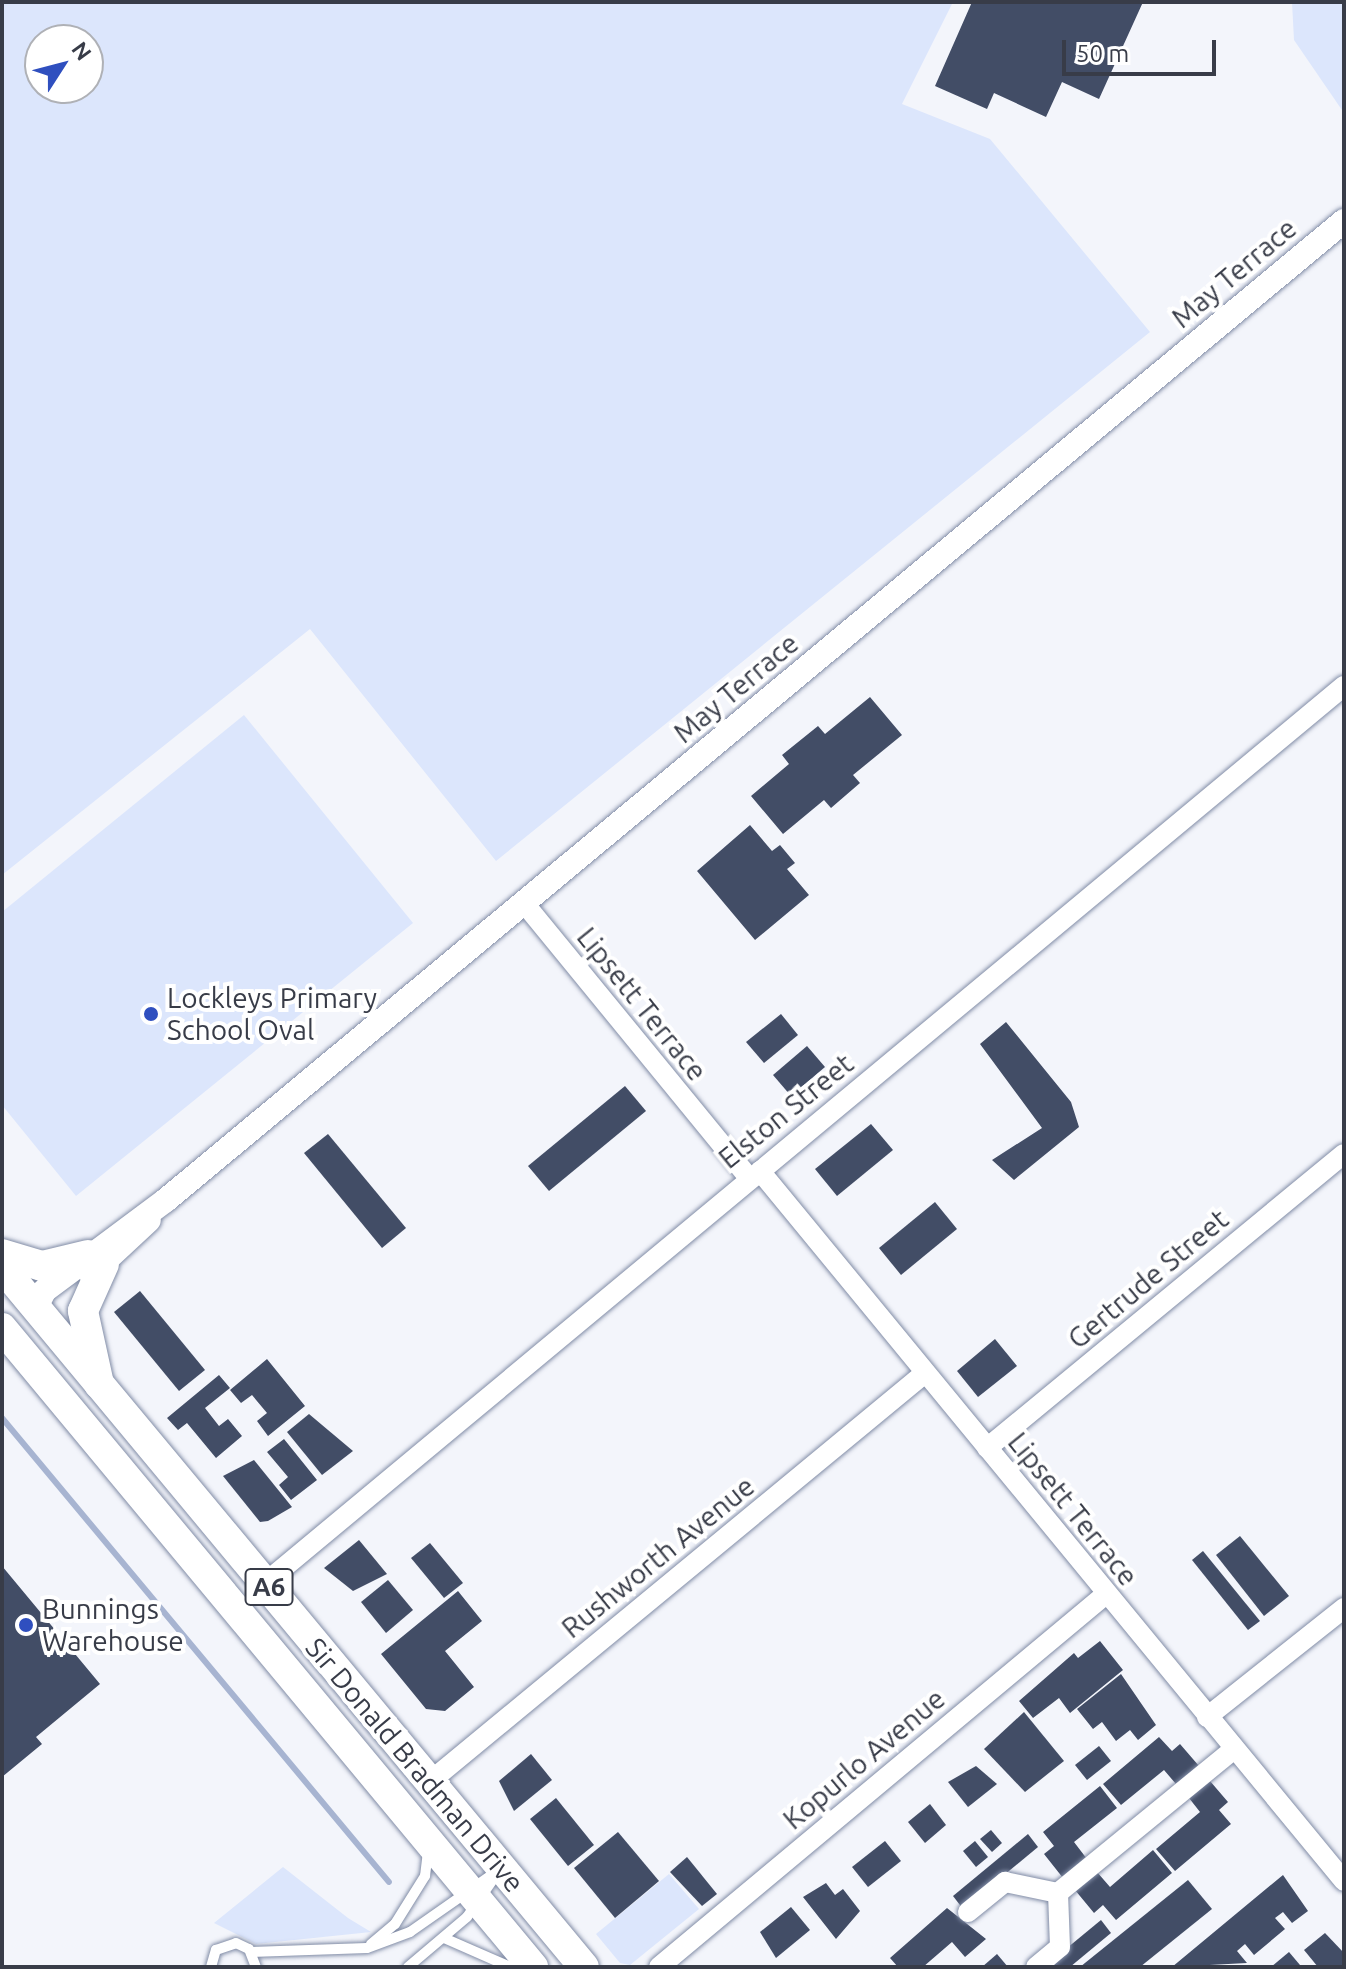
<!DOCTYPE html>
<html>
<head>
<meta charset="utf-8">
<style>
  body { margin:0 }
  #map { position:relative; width:1346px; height:1969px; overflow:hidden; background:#f3f5fb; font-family:Ubuntu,sans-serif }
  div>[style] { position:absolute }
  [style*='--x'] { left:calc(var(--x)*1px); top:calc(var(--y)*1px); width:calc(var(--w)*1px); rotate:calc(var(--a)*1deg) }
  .green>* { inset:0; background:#dce6fc }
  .stream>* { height:6px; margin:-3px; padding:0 3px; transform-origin:3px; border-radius:3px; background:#a7b4d1 }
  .building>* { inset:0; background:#424d66 }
  .roads { filter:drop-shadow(0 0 2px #818ca6) drop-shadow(0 0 2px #818ca6) }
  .service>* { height:10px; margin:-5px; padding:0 5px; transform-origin:5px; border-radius:5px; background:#fff }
  .minor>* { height:20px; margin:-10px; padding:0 10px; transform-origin:10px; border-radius:10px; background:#fff }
  .tertiary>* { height:24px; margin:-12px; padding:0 12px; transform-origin:12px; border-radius:12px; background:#fff }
  .primary>* { height:30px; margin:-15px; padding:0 15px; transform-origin:15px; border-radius:15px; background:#fff }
  .dots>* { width:22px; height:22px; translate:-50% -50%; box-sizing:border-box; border:4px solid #fff; border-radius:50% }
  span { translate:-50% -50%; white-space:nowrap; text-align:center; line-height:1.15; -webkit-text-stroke:8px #fff; paint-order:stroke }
  .shield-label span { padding:2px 6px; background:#fff; border:2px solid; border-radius:6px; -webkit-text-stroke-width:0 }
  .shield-label { font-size:26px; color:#383c48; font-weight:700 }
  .street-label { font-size:28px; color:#383c48 }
  .poi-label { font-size:28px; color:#383c48 }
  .left { translate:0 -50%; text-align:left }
  .frame { position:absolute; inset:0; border:4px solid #383c48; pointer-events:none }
  .north { position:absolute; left:24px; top:24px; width:80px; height:80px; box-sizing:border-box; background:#fff; border:2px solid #afb1b6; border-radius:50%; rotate:54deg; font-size:22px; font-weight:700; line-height:32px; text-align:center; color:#383c48 }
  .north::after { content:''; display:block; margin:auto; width:28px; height:36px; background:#2f4fbf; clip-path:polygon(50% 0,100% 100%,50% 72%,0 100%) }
  .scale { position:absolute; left:1062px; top:40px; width:154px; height:36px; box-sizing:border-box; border:4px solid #383c48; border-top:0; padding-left:10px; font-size:24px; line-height:28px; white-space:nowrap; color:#383c48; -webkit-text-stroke:6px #fff; paint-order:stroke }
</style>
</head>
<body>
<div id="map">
  <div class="green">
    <div style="clip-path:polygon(evenodd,2px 2px,953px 2px,902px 104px,990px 139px,1150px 332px,496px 861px,310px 629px,2px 875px,2px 2px,88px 40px,88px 88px,40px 88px,40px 40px,88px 40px)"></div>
    <div style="clip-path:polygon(1292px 2px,1344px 2px,1344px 113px,1294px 40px)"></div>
    <div style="clip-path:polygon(244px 715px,413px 923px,76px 1196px,2px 1105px,2px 912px)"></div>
    <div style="clip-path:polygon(283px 1867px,348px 1918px,371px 1932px,256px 1944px,214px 1923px)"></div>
    <div style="clip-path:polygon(669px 1874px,699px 1909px,630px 1965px,620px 1963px,596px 1934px)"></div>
  </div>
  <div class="stream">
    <div style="--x:2;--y:1418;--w:604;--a:50.17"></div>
  </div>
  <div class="building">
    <div style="clip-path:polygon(972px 2px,1143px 2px,1099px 99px,1062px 82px,1046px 117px,994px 93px,987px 109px,935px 86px)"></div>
    <div style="clip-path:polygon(870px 697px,902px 735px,853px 775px,860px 783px,831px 808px,824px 800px,783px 834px,751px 796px,789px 764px,782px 755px,818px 726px,825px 734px)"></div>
    <div style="clip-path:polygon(750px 825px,772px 851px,780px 845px,795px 863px,787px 869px,809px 895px,755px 940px,697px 871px)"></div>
    <div style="clip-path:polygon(781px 1014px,798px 1035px,764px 1063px,746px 1042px)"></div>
    <div style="clip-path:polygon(1006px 1022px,1071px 1102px,1079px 1127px,1014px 1180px,992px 1160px,1042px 1128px,980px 1044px)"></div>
    <div style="clip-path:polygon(807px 1046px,825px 1067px,791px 1096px,773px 1075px)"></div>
    <div style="clip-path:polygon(625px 1086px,646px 1111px,549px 1191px,528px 1166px)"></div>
    <div style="clip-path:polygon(871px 1124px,893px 1150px,837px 1196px,815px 1169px)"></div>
    <div style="clip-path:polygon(328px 1134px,406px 1228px,382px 1248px,304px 1153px)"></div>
    <div style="clip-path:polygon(935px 1202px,957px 1229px,901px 1275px,879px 1248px)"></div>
    <div style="clip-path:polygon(140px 1291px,205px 1370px,179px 1391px,114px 1312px)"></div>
    <div style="clip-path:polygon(995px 1339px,1017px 1366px,978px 1397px,957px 1371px)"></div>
    <div style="clip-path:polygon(267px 1359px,305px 1406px,268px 1436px,257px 1421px,267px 1413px,252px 1395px,241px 1403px,230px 1390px)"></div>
    <div style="clip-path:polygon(219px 1375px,230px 1388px,205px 1408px,219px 1426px,228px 1419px,242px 1436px,216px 1458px,187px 1423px,178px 1430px,167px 1418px)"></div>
    <div style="clip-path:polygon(309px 1414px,353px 1451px,322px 1475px,287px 1432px)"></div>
    <div style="clip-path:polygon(284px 1439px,317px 1480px,291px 1500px,279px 1485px,288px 1477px,267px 1452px)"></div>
    <div style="clip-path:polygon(254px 1460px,292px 1507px,268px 1521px,260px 1522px,223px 1476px)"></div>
    <div style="clip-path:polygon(1240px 1536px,1289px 1596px,1264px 1616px,1216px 1555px)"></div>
    <div style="clip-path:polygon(359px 1540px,387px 1574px,353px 1591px,324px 1568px)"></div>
    <div style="clip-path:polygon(430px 1543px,463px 1583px,444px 1598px,411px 1558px)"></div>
    <div style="clip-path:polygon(1203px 1551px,1260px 1621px,1248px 1630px,1192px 1560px)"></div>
    <div style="clip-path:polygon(2px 1566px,100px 1684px,36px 1737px,42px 1744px,2px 1777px)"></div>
    <div style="clip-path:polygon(388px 1580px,413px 1610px,386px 1633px,361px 1602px)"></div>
    <div style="clip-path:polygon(458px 1591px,482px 1621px,445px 1651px,474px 1687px,445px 1711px,426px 1709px,381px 1654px)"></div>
    <div style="clip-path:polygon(1100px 1641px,1123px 1670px,1070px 1713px,1059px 1698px,1033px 1718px,1019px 1701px,1074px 1653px,1078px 1658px)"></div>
    <div style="clip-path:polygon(1121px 1674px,1156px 1725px,1138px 1740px,1130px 1730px,1116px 1741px,1102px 1722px,1093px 1729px,1077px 1709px)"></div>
    <div style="clip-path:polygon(1024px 1712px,1064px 1761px,1025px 1792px,984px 1749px)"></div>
    <div style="clip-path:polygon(1159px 1737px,1172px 1751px,1180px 1744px,1199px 1766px,1176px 1784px,1164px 1770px,1121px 1805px,1103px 1784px)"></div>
    <div style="clip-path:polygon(1099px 1746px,1111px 1761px,1087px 1780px,1075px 1765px)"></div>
    <div style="clip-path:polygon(531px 1754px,552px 1780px,514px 1811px,499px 1781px)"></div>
    <div style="clip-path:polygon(976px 1766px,997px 1784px,968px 1807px,948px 1782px)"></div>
    <div style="clip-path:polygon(1210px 1781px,1228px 1802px,1219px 1810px,1231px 1824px,1175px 1871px,1156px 1849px,1200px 1812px,1189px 1798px)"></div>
    <div style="clip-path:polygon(1100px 1786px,1117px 1808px,1074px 1842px,1087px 1859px,1063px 1878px,1044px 1854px,1054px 1846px,1043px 1832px)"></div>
    <div style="clip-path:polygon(556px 1798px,594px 1845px,568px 1866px,530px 1819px)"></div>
    <div style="clip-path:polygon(930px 1804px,946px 1825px,925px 1843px,908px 1822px)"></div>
    <div style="clip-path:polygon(991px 1830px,1002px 1843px,992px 1852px,980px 1839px)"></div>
    <div style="clip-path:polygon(618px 1832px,659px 1881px,615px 1918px,574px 1868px)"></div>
    <div style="clip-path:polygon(1028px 1834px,1038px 1847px,963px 1909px,953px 1896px)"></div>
    <div style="clip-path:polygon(885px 1841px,901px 1861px,868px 1887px,852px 1867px)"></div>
    <div style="clip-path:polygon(975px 1841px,988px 1857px,976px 1867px,963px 1851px)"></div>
    <div style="clip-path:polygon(1153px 1850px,1172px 1873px,1116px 1920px,1103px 1905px,1094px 1913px,1075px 1890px,1097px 1872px,1110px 1887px)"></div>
    <div style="clip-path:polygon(687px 1857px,717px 1894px,702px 1906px,670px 1872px)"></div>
    <div style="clip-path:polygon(1283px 1875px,1308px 1911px,1292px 1923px,1283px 1912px,1275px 1918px,1285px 1929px,1254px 1955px,1245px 1944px,1237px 1951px,1247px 1963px,1172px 1967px)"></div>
    <div style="clip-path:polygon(1188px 1880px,1212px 1909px,1140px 1967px,1080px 1967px)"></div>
    <div style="clip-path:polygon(826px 1883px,835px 1895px,843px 1889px,860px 1911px,836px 1939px,803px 1897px)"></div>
    <div style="clip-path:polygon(791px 1907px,810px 1930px,776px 1958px,760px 1932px)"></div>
    <div style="clip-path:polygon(947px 1908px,986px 1939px,965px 1957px,952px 1942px,923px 1967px,898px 1967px,890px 1958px)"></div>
    <div style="clip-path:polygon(1101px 1920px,1111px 1933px,1070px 1967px,1044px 1967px)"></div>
    <div style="clip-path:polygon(1325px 1933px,1344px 1953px,1344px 1967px,1318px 1967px,1304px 1950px)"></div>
    <div style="clip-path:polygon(1289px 1952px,1300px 1965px,1271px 1967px)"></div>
    <div style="clip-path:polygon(997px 1954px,1008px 1967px,982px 1967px)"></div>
  </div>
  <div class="roads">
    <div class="service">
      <div style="--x:444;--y:1938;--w:72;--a:23.7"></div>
      <div style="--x:371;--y:1944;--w:31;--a:-40"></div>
      <div style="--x:395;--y:1924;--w:57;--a:-58"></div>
      <div style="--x:425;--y:1876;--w:24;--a:-83"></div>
      <div style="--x:251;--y:1952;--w:116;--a:-2"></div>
      <div style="--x:367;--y:1948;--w:46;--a:-20.4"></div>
      <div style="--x:410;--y:1932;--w:108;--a:-34.9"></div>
      <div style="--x:211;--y:1967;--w:18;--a:-74"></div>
      <div style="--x:216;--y:1950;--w:21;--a:-19"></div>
      <div style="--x:236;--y:1943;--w:14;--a:25"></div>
      <div style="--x:249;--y:1949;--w:19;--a:69"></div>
      <div style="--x:408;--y:1967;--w:77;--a:-40.3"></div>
      <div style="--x:467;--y:1917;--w:56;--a:-55.2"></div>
    </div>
    <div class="minor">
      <div style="--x:524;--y:903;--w:354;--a:50.7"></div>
      <div style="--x:760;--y:1171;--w:919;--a:50.56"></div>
      <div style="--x:987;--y:1448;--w:462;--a:-39.5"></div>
      <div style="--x:265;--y:1583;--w:1403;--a:-39.74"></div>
      <div style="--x:1207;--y:1717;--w:175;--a:-38.5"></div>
      <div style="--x:427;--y:1784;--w:646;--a:-39.53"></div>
      <div style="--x:968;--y:1912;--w:48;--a:-39"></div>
      <div style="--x:1005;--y:1882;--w:54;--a:11.7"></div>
      <div style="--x:1058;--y:1893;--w:227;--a:-39.3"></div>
      <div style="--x:659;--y:1967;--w:582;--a:-39.84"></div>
      <div style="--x:1036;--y:1967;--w:31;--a:-40"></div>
      <div style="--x:1060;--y:1947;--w:54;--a:-92.1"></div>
    </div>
    <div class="tertiary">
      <div style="--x:91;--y:1274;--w:79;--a:-43"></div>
      <div style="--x:36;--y:1307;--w:18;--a:-63"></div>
      <div style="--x:44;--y:1291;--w:152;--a:-36.7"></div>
      <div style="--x:166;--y:1200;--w:1532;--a:-39.73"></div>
    </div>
    <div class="primary">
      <div style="--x:2;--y:1254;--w:42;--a:16.7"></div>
      <div style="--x:42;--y:1266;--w:47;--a:-13.4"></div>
      <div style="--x:2;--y:1267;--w:910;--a:50.26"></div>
      <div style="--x:2;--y:1328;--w:831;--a:50.27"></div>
      <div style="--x:99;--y:1384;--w:75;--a:-102.4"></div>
      <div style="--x:83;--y:1311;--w:51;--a:-65.9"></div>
    </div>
  </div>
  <div class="dots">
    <div style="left:151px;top:1014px;background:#2f4fbf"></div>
    <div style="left:26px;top:1625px;background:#2f4fbf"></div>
  </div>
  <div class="shield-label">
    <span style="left:269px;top:1587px">A6</span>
  </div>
  <div class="street-label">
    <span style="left:1234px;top:273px;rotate:-40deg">May Terrace</span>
    <span style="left:736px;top:688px;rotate:-40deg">May Terrace</span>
    <span style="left:642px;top:1004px;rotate:51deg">Lipsett Terrace</span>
    <span style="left:786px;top:1111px;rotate:-39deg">Elston Street</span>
    <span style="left:1148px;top:1279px;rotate:-40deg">Gertrude Street</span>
    <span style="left:1073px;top:1509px;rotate:51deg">Lipsett Terrace</span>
    <span style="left:658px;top:1557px;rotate:-39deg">Rushworth Avenue</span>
    <span style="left:864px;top:1759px;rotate:-40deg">Kopurlo Avenue</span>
    <span style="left:415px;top:1765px;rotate:50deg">Sir Donald Bradman Drive</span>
  </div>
  <div class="poi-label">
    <span class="left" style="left:167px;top:1014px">Lockleys Primary<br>School Oval</span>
    <span class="left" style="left:42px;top:1625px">Bunnings<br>Warehouse</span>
  </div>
  <div class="frame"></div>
  <div class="north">N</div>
  <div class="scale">50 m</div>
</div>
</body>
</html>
